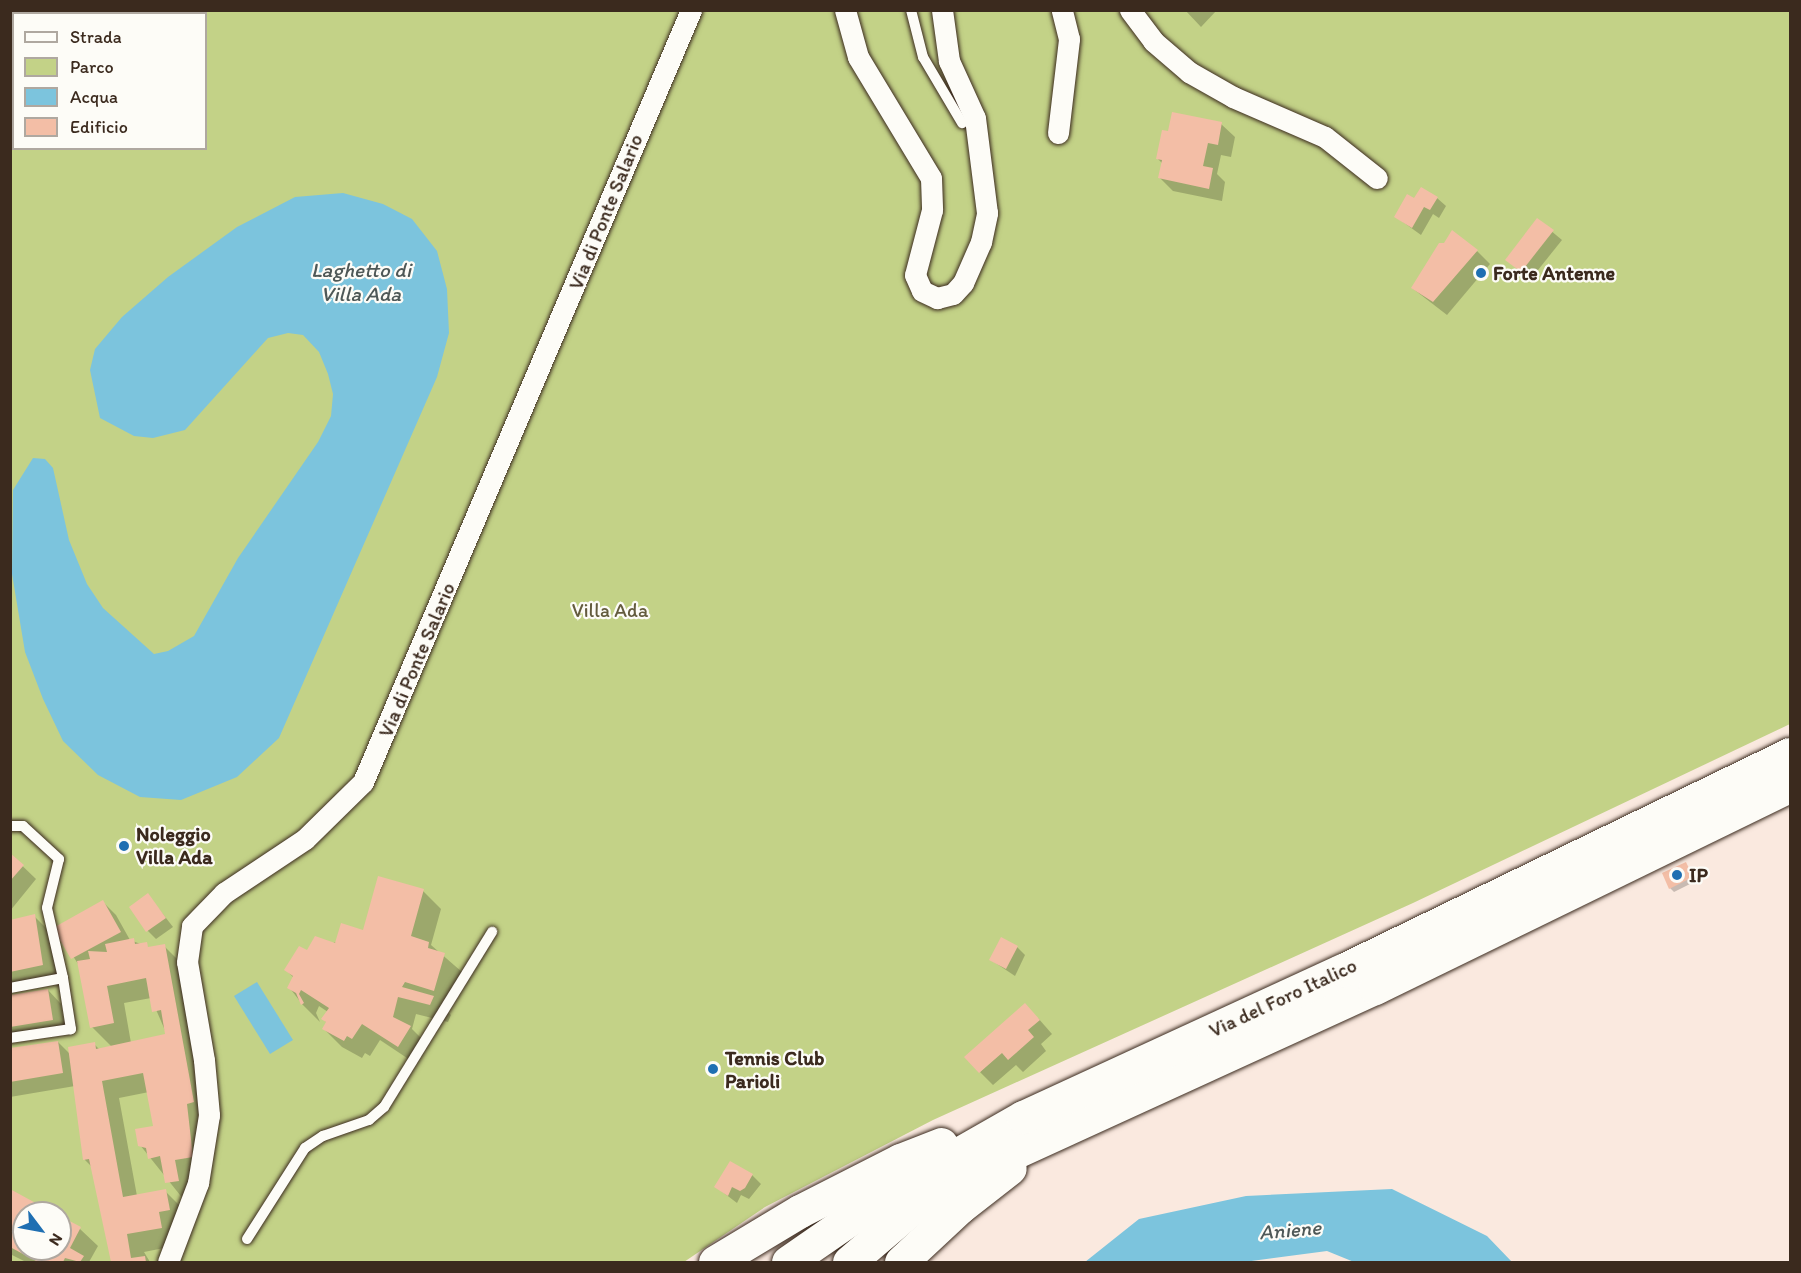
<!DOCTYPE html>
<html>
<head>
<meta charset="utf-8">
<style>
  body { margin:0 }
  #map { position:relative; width:1801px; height:1273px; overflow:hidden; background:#fae9df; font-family:Itim,sans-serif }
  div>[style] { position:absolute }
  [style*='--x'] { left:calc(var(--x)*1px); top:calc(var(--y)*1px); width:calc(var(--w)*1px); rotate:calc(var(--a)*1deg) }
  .green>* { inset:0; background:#c3d287 }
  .water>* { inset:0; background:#7cc4dd }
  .shadow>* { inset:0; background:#0003 }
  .building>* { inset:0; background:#f3bea6 }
  .roads { filter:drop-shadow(0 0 2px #3b2a1e) drop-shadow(0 0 2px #3b2a1e) }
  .service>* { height:10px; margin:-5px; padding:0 5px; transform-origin:5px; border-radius:5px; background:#fdfcf7 }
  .minor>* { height:21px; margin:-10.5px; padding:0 10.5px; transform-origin:10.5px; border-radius:10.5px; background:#fdfcf7 }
  .trunk>* { height:33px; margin:-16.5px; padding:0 16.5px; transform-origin:16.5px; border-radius:16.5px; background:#fdfcf7 }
  .dots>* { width:16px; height:16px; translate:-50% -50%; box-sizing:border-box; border:3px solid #fdfcf7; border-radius:50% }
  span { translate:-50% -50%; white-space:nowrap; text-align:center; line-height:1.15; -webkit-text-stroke:4.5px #fdfcf7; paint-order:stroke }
  .street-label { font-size:20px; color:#3b2a1e }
  .poi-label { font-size:20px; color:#3b2a1e; font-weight:700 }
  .left { translate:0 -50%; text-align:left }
  .park-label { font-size:20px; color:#645c3e }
  .water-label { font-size:21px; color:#4e5857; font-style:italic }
  .frame { position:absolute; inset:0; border:12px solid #3b2a1e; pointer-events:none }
  .legend { position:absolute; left:12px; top:12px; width:195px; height:138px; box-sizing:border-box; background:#fdfcf7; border:2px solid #afa8a0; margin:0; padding:8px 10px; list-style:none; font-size:18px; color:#3b2a1e }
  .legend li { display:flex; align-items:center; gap:12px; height:30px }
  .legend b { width:30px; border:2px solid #afa8a0 }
  .north { position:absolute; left:12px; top:1201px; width:60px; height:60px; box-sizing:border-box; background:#fdfcf7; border:2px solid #afa8a0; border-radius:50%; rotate:122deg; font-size:16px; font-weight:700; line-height:24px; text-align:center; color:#3b2a1e }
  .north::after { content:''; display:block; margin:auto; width:21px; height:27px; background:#1f6fb2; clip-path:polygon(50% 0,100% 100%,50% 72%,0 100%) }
</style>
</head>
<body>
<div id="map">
  <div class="green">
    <div style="clip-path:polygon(evenodd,10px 11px,1790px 11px,1790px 724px,1413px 903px,933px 1120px,765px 1207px,684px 1262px,11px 1262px,10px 11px,14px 14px,206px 14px,206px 148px,14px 148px,14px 14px,10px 11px,24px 1213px,60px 1213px,60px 1249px,24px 1249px,24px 1213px)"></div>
  </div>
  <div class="water">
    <div style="clip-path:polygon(343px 193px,383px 204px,412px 219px,437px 251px,447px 289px,449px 333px,437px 377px,279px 738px,237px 777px,181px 800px,140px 797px,98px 775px,63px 741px,43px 699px,25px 652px,12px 574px,13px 490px,33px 458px,45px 459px,53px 468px,69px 540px,87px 584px,103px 608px,154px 654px,168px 651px,194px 636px,238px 558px,318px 442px,331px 416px,333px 394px,328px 374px,319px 352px,303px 335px,288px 333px,268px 338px,185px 430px,153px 438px,134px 436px,100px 418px,90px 370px,95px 349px,122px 317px,168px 277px,237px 227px,295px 197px)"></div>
    <div style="clip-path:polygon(257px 982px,293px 1040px,270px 1054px,234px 996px)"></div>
    <div style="clip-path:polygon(1392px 1189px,1487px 1236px,1512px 1262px,1354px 1262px,1327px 1251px,1244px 1262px,1085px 1262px,1139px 1219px,1246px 1196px)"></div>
  </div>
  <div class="shadow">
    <div style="clip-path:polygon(1185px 10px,1217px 10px,1201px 27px)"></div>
    <div style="clip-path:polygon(1221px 124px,1235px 137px,1231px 157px,1221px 155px,1217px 174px,1225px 182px,1222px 201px,1173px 191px,1160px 178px,1163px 164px,1158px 159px,1169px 133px)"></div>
    <div style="clip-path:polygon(1437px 198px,1446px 206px,1439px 218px,1433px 214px,1421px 235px,1396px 217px,1415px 200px)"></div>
    <div style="clip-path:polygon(1538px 220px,1562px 240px,1530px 280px,1507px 260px)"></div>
    <div style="clip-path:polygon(1477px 251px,1490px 264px,1447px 315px,1412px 288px)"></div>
    <div style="clip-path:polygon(10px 854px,36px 879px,10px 911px)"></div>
    <div style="clip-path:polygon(1685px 864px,1696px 881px,1674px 892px,1670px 888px)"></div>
    <div style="clip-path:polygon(423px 891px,441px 909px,431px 945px,462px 972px,451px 1008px,440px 1004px,451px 1015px,448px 1022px,416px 1014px,412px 1029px,428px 1045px,416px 1064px,380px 1040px,370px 1056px,365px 1053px,362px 1058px,342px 1047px,324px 1029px,327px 1023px,323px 1019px,328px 1012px,319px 1006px,316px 1013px,320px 1022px,302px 1004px,289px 987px,294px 978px,286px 970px,308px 952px,364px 932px)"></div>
    <div style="clip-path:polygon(148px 895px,173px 927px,156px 939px,148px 931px)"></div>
    <div style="clip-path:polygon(evenodd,103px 902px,116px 915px,130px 940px,151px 948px,164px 946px,182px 964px,204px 1121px,210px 1174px,192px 1178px,184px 1200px,140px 1145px,155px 1127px,149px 1092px,119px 1098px,137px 1196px,165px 1191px,183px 1209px,179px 1245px,144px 1252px,150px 1262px,112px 1262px,93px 1168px,85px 1160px,75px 1086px,10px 1097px,10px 1050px,58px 1042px,71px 1055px,94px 1044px,100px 1050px,112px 1047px,92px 1027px,80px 967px,55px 928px,103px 902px,151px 998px,167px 1035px,131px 1043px,124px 1003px,151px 998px)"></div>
    <div style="clip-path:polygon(34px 916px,52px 934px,60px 983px,10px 993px,10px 922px)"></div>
    <div style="clip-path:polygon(1017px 947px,1025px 955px,1015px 976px,991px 960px)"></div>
    <div style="clip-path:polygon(48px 990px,61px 1004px,66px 1033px,10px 1042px,10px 997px)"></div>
    <div style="clip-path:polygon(1038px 1018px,1052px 1034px,1041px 1044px,1046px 1051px,1023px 1072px,1016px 1065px,993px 1085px,980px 1072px)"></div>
    <div style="clip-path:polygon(752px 1175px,761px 1184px,749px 1199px,741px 1195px,737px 1203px,716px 1187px)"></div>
    <div style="clip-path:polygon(10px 1191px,51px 1213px,24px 1213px,24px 1249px,60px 1249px,60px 1218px,80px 1229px,98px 1246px,89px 1262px,26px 1262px,10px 1254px)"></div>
  </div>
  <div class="building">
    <div style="clip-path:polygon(1172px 112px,1222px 122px,1218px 145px,1208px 143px,1203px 166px,1213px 168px,1209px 189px,1158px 178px,1162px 160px,1156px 159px,1162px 130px,1168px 131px)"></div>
    <div style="clip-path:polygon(1421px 187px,1438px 197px,1430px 210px,1424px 207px,1412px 228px,1394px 217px,1407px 194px,1414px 198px)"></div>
    <div style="clip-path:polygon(1537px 218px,1554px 230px,1521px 272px,1505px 260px)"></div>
    <div style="clip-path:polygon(1452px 230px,1478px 250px,1433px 302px,1411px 288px,1439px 243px,1444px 243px)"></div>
    <div style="clip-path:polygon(10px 853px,24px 865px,10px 881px)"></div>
    <div style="clip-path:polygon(1686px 862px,1693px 877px,1669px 889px,1662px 873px)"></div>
    <div style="clip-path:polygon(378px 876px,424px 889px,411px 936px,429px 942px,428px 948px,445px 953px,434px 991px,405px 982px,402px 987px,434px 996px,430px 1005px,398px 997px,393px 1017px,411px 1026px,398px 1047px,362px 1024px,352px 1039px,347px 1036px,344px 1041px,322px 1029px,326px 1022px,321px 1019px,329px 1008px,301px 990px,299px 994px,304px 1003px,301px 1005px,296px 993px,287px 988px,293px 976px,284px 970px,299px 946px,307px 950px,315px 936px,335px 943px,341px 923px,363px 930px)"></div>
    <div style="clip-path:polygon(148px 893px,166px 918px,146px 932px,129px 907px)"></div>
    <div style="clip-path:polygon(103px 900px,121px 932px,71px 959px,53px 928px)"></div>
    <div style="clip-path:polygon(35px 914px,43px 965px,10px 972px,10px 920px)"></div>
    <div style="clip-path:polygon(1001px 937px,1018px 946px,1006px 969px,989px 960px)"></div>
    <div style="clip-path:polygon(134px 938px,135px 944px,147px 942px,148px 947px,165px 944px,194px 1102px,187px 1104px,193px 1157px,175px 1160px,179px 1181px,165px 1183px,160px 1156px,148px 1159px,146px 1148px,138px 1146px,135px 1129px,153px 1126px,143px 1073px,102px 1081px,123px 1197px,166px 1189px,170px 1210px,159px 1212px,162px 1228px,127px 1234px,131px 1258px,145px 1256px,146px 1262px,111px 1262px,89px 1159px,83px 1160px,68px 1047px,95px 1042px,96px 1049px,165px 1034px,161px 1010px,152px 1012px,146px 978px,107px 986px,114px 1023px,90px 1028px,77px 961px,90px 959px,88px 951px,107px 952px,105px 944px)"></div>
    <div style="clip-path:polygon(48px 989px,53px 1020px,10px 1027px,10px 995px)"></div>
    <div style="clip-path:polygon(1025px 1003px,1040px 1020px,1028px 1030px,1034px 1037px,1008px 1060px,1002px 1053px,979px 1073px,964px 1057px)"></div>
    <div style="clip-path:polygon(58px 1041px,63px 1073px,10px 1082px,10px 1048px)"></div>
    <div style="clip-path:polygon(730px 1161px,753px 1174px,745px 1188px,740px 1191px,732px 1187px,728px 1196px,714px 1187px)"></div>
    <div style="clip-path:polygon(10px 1189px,54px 1213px,24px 1213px,24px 1249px,60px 1249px,60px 1216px,81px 1227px,70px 1248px,84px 1256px,80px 1262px,65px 1258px,63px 1262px,38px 1262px,10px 1247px)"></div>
  </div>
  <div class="roads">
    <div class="service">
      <div style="--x:911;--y:10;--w:49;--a:75.7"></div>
      <div style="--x:923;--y:57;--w:77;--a:59.4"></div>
      <div style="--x:10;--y:826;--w:13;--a:0"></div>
      <div style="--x:23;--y:826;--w:49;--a:42.5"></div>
      <div style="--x:59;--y:859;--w:50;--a:103.8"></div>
      <div style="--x:47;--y:908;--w:72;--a:77.1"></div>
      <div style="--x:10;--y:988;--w:54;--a:-10.7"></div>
      <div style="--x:63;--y:978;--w:52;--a:81.1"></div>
      <div style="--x:71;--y:1029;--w:62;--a:171.6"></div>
      <div style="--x:247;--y:1239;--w:108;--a:-57.5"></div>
      <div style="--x:305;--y:1148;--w:22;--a:-34"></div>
      <div style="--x:323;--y:1136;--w:49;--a:-19.2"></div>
      <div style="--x:369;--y:1120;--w:20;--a:-41"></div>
      <div style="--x:384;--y:1107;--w:206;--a:-58.3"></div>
    </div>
    <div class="minor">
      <div style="--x:845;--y:10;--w:49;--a:74.5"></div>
      <div style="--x:858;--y:57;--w:141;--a:58.9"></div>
      <div style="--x:931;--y:178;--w:32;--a:88"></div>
      <div style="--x:932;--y:210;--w:67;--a:104.7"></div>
      <div style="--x:915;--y:275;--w:17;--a:66"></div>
      <div style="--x:922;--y:291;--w:17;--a:25"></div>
      <div style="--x:937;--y:298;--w:16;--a:-14"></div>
      <div style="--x:953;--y:294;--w:15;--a:-48"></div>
      <div style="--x:963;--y:283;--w:45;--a:-66.3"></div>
      <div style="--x:981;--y:242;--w:30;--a:-78"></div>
      <div style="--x:987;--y:213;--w:96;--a:-97.2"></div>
      <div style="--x:975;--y:118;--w:63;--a:-114.5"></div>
      <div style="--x:949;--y:61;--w:51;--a:-97.8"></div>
      <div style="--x:1130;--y:10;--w:39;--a:53"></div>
      <div style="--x:1153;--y:41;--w:48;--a:40.7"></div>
      <div style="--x:1189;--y:72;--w:51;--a:29.6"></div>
      <div style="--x:1233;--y:97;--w:100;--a:23.5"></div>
      <div style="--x:1325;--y:137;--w:66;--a:38.3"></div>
      <div style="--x:1058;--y:133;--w:95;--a:-83.3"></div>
      <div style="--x:1069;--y:39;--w:30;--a:-104"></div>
      <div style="--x:168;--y:1262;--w:85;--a:-69.2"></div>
      <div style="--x:198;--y:1183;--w:69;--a:-80.8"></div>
      <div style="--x:209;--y:1115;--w:55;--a:-95.2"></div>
      <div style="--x:204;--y:1060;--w:99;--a:-99.8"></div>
      <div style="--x:187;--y:962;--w:36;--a:-82"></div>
      <div style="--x:192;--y:926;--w:46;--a:-45.9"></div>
      <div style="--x:224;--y:893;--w:97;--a:-33.7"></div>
      <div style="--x:305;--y:839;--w:81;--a:-44.5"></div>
      <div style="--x:363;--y:782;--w:839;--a:-66.98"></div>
    </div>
    <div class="trunk">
      <div style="--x:946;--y:1184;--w:472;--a:-24.6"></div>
      <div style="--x:1375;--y:988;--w:462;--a:-26"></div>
      <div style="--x:715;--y:1262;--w:99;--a:-31"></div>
      <div style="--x:800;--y:1211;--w:112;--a:-27"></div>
      <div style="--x:900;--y:1160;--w:44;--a:-21.3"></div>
      <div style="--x:788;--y:1262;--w:111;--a:-34.7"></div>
      <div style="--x:879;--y:1199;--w:166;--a:-29.7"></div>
      <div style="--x:1023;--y:1117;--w:352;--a:-24.7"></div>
      <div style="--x:1343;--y:970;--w:496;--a:-25.8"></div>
      <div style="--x:849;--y:1262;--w:106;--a:-40.4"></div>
      <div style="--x:901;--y:1262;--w:81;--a:-43"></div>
      <div style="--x:960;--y:1207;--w:63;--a:-38"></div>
    </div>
  </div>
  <div class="dots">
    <div style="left:1481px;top:273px;background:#1f6fb2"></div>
    <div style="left:124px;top:846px;background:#1f6fb2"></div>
    <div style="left:1677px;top:875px;background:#1f6fb2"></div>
    <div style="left:713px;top:1069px;background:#1f6fb2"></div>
  </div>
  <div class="street-label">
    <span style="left:606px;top:212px;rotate:-68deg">Via di Ponte Salario</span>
    <span style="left:417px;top:660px;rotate:-67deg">Via di Ponte Salario</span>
    <span style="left:1283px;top:998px;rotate:-25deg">Via del Foro Italico</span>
  </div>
  <div class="poi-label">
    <span class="left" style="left:1493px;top:273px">Forte Antenne</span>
    <span class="left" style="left:136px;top:846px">Noleggio<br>Villa Ada</span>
    <span class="left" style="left:1689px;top:875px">IP</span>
    <span class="left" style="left:725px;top:1070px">Tennis Club<br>Parioli</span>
  </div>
  <div class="park-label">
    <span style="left:610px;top:610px">Villa Ada</span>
  </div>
  <div class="water-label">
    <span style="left:361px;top:282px">Laghetto di<br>Villa Ada</span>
    <span style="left:1290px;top:1230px;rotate:-5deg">Aniene</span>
  </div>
  <div class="frame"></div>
  <ul class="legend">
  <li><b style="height:8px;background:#fdfcf7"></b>Strada</li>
  <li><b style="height:16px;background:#c3d287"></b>Parco</li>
  <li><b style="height:16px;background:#7cc4dd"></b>Acqua</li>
  <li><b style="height:16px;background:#f3bea6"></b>Edificio</li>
  </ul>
  <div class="north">N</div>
</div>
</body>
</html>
